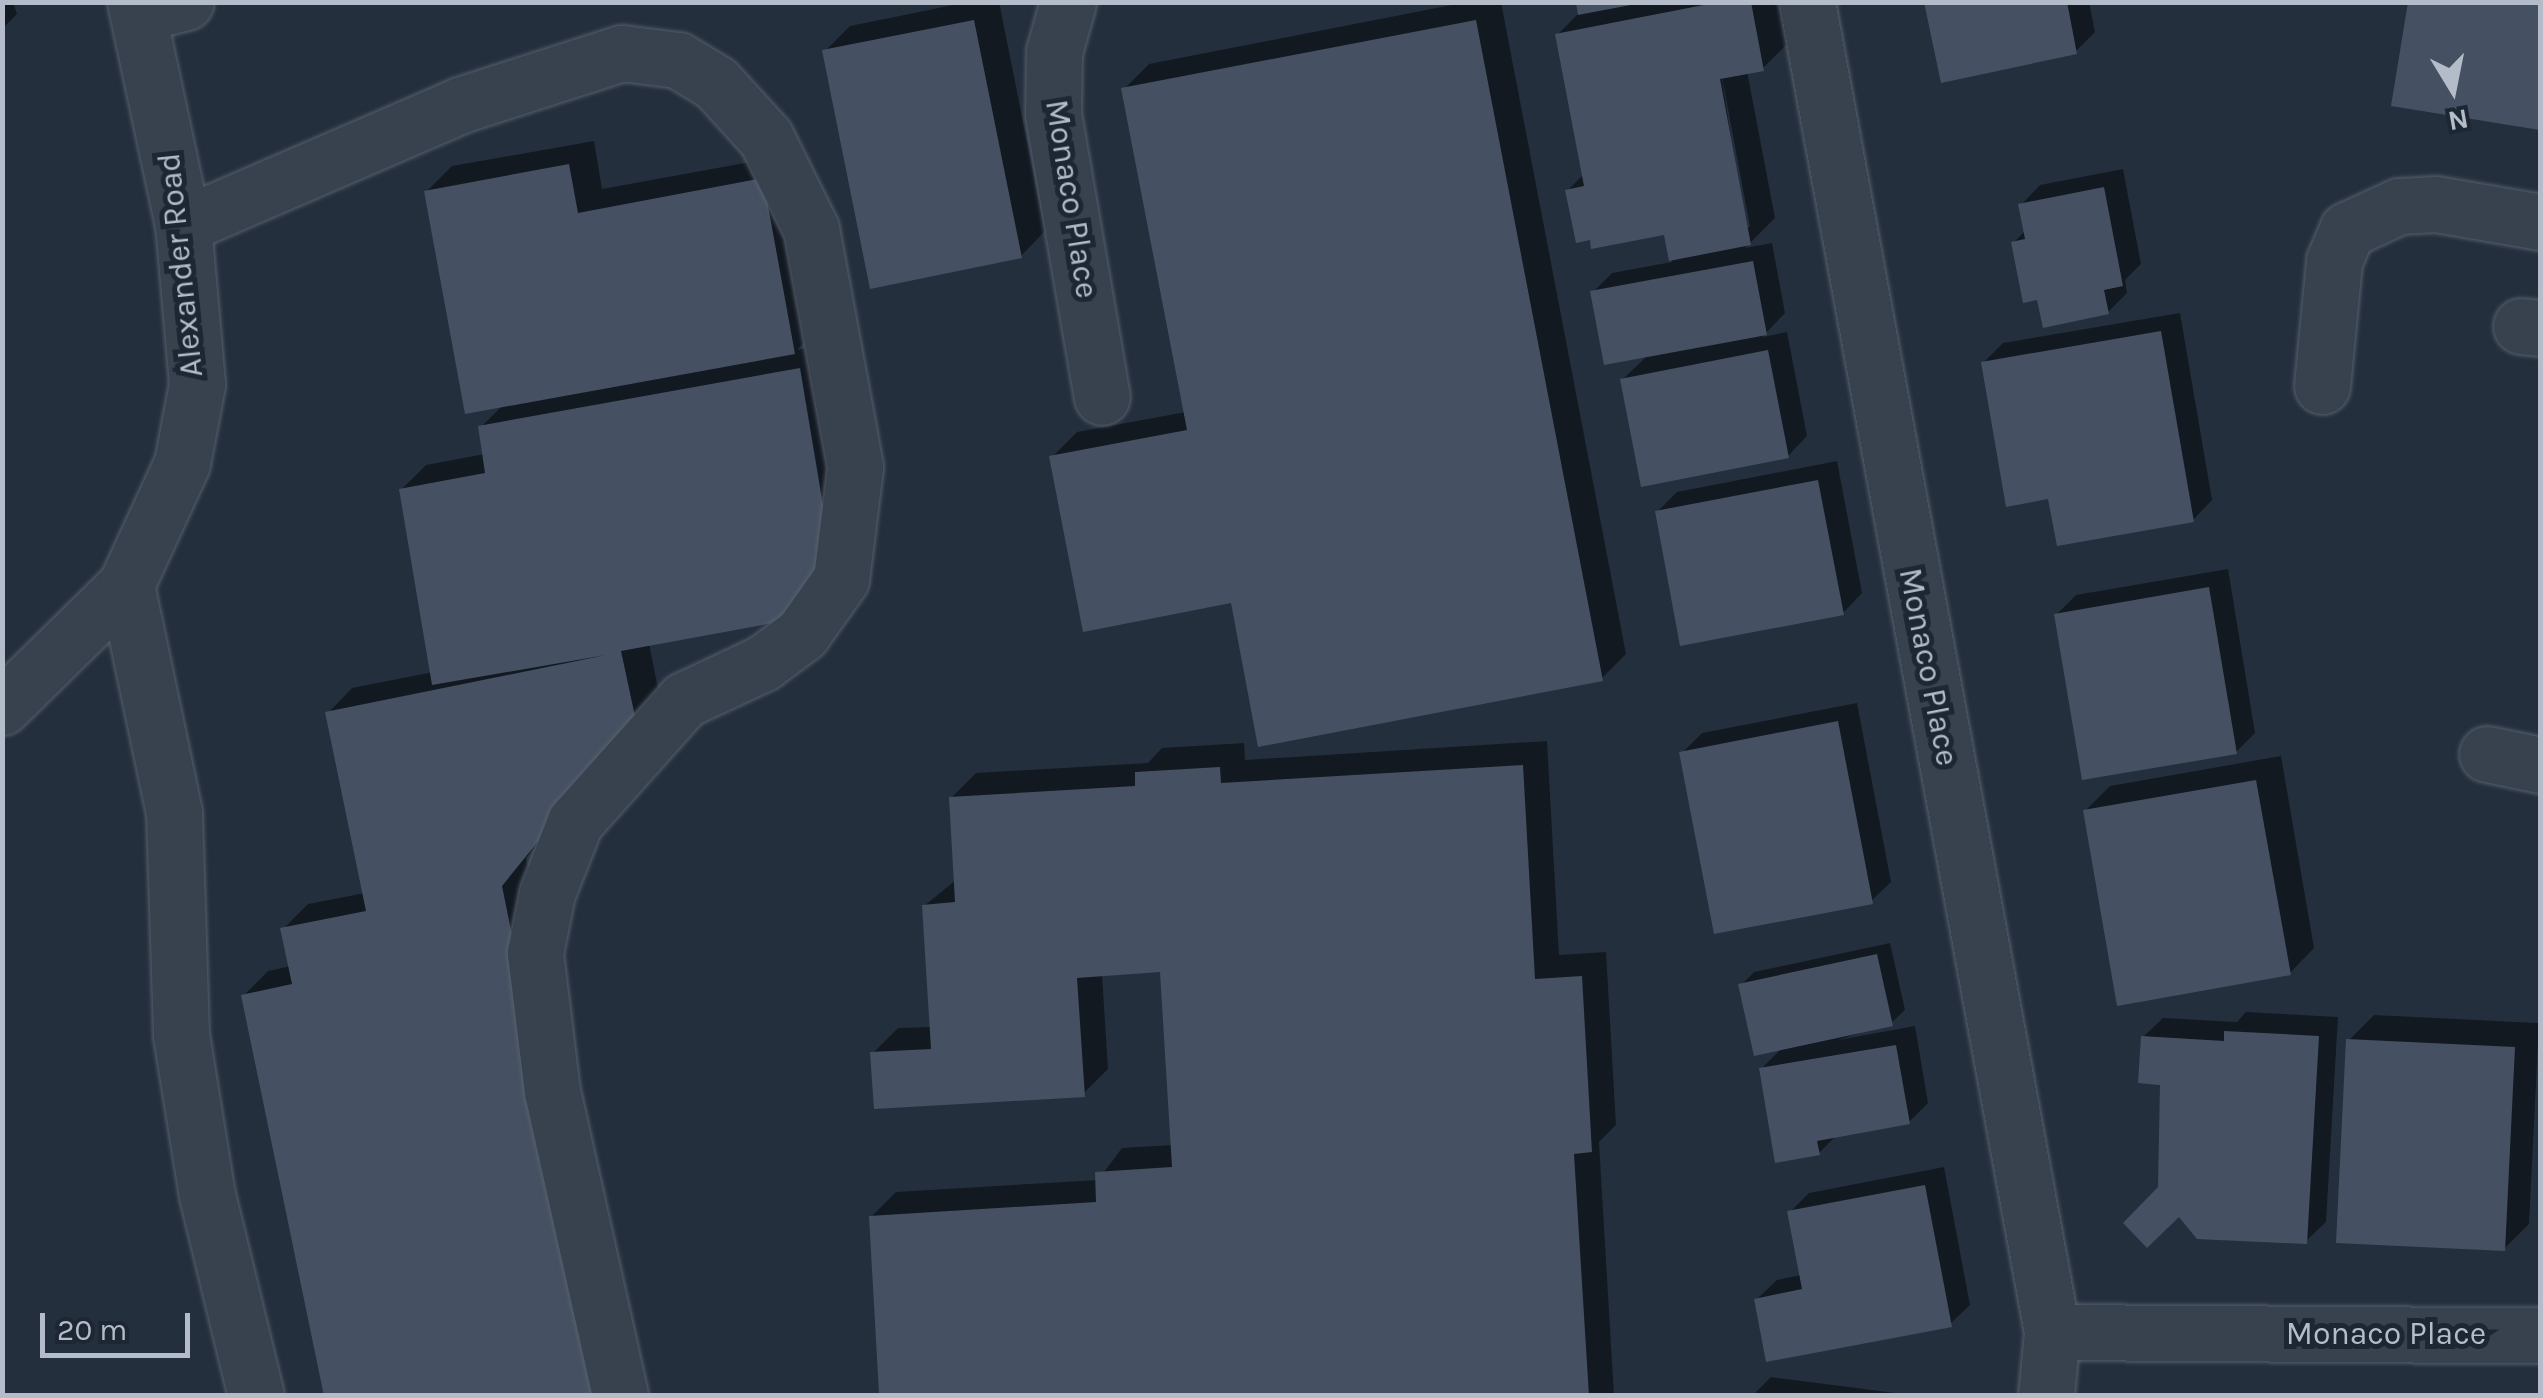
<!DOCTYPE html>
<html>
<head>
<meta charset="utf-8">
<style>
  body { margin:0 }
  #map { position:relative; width:2543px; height:1398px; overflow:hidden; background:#242f3e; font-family:Karla,sans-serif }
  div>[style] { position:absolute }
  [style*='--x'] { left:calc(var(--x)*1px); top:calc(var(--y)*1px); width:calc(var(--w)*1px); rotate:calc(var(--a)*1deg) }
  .shadow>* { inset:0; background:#0007 }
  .building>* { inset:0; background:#455162 }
  .roads { filter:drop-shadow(0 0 2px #565f6c) drop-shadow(0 0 2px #565f6c) }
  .minor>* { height:55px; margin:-27.5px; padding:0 27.5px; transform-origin:27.5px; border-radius:27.5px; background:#38414e }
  span { translate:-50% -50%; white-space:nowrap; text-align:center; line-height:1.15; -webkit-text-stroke:10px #1d2633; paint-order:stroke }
  .street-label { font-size:32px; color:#b4bcc9 }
  .frame { position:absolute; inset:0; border:5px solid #b4bcc9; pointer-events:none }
  .north { position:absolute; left:2403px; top:40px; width:100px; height:100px; -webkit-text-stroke:8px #1d2633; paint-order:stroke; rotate:170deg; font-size:28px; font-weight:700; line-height:40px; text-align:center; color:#b4bcc9 }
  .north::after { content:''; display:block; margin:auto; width:35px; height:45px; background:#b4bcc9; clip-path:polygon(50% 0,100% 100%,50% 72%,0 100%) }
  .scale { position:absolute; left:40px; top:1313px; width:150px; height:45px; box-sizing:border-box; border:5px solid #b4bcc9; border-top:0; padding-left:12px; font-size:30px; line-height:35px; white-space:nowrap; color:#b4bcc9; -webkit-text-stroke:8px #1d2633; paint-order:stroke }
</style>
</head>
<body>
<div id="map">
  <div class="shadow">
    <div style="clip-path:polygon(2px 2px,13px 2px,17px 14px,2px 29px)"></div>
    <div style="clip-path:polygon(968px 2px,999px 2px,1045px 231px,1021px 256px,825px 51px,850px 26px)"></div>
    <div style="clip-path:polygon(1467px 2px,1501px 2px,1626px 654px,1601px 679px,1233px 600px,1052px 457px,1077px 432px,1186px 412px,1124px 89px,1149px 64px)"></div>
    <div style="clip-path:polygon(evenodd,1579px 2px,1780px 2px,1788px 43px,1763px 68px,1747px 71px,1775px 218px,1745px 248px,1772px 243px,1785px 313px,1762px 337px,1787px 332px,1807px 436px,1788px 456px,1623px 379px,1648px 355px,1593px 292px,1612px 273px,1672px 262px,1666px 232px,1568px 190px,1584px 174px,1558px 34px,1580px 12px,1579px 2px,1720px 66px,1750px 227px,1745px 227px,1720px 66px)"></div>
    <div style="clip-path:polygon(1927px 2px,2089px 2px,2095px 32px,2076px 51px)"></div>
    <div style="clip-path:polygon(2411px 2px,2540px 2px,2540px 128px,2394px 104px)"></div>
    <div style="clip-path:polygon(594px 141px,602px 189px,788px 155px,819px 327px,797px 350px,824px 344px,852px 509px,649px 643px,659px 694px,526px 858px,634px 1396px,243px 996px,268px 971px,291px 966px,283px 929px,308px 904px,365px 893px,328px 713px,352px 688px,433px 672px,401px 490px,426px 465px,485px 454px,481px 427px,503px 405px,427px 191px,452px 166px)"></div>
    <div style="clip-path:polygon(2123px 169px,2141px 264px,2125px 280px,2127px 293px,2108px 312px,2039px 297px,2013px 243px,2026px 230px,2021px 205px,2040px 185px)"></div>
    <div style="clip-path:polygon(2180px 313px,2212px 500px,2193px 520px,1983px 363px,2003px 343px)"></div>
    <div style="clip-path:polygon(1837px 461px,1862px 593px,1843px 613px,1657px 512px,1677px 492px)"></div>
    <div style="clip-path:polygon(2228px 569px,2255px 733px,2236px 752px,2057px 614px,2076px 595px)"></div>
    <div style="clip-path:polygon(1857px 703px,1891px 882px,1871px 901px,1682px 753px,1702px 733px)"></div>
    <div style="clip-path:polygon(1547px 741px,1559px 955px,1606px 952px,1616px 1125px,1599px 1142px,1614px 1396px,961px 1396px,871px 1217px,896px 1192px,1098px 1180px,1122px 1148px,1173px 1145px,1163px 970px,1102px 974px,1108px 1069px,1083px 1094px,873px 1053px,898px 1028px,932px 1027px,924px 906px,956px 880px,951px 798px,976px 773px,1148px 763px,1162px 748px,1244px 743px,1245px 760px)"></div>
    <div style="clip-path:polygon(2281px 756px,2314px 948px,2290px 973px,2085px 811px,2110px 786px)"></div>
    <div style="clip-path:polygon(1890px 943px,1905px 1010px,1891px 1023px,1838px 1040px,1915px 1026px,1928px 1103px,1909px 1122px,1837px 1135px,1819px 1153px,1761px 1069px,1783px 1047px,1741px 985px,1754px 972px)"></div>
    <div style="clip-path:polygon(2246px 1012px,2338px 1017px,2326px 1222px,2306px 1241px,2160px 1188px,2162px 1082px,2143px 1037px,2163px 1018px,2237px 1022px)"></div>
    <div style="clip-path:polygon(2374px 1015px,2539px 1023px,2529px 1224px,2504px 1249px,2349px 1040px)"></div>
    <div style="clip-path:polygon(1944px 1167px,1970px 1305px,1950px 1324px,1757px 1299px,1777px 1280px,1801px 1275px,1790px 1212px,1809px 1193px)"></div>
    <div style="clip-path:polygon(1771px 1377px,1919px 1396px,1752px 1396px)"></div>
  </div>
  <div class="building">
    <div style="clip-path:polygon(1576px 2px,1636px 2px,1636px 4px,1578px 15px)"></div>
    <div style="clip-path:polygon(1719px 2px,1751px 2px,1764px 71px,1720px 79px,1751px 245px,1669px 261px,1664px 235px,1591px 249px,1590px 240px,1576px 243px,1565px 190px,1584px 186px,1555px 34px)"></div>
    <div style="clip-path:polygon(1924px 2px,2067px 2px,2077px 54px,1941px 83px)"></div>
    <div style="clip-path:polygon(2408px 2px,2540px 2px,2540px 130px,2391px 106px)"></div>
    <div style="clip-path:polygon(974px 20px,1022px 258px,870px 289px,822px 50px)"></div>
    <div style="clip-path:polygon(1476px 20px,1603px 681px,1258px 747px,1231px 603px,1083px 632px,1049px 456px,1187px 430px,1121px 88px)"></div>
    <div style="clip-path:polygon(569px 164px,578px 213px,763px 178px,795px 354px,465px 414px,424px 191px)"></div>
    <div style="clip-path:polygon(2104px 187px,2123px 286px,2104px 290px,2109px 314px,2043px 328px,2037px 300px,2023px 303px,2011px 242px,2025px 239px,2018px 204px)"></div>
    <div style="clip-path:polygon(1753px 261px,1767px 335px,1604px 365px,1590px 291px)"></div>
    <div style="clip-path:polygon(2161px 331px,2194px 522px,2057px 546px,2048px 499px,2006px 507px,1981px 362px)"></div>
    <div style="clip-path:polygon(1768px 350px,1789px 458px,1641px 487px,1620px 379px)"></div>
    <div style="clip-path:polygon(800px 368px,828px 535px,816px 592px,784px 621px,621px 651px,636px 721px,502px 886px,605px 1396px,324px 1396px,241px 995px,292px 984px,280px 928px,366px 911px,325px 712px,606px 655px,432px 685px,399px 489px,485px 473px,478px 426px)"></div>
    <div style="clip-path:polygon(1818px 480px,1844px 615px,1680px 646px,1655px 511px)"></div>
    <div style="clip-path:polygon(2209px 587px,2237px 754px,2082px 780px,2054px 614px)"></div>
    <div style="clip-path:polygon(1838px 721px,1873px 904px,1714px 934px,1679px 752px)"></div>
    <div style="clip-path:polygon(1523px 765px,1535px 979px,1582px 976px,1592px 1152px,1574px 1154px,1589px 1396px,879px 1393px,869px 1216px,1096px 1202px,1095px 1172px,1172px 1167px,1160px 972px,1077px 978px,1085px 1097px,874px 1109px,870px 1052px,931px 1049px,922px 905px,955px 902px,949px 797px,1135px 786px,1135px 772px,1220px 767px,1221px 783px)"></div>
    <div style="clip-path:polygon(2256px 780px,2291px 975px,2117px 1006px,2083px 810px)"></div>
    <div style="clip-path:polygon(1877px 954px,1893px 1026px,1754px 1056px,1738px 984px)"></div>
    <div style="clip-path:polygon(2224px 1031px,2319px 1036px,2307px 1244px,2197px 1239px,2179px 1217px,2147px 1248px,2123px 1223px,2158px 1187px,2160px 1085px,2138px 1083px,2141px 1036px,2224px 1041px)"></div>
    <div style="clip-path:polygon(2346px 1039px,2515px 1047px,2505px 1251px,2336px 1243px)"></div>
    <div style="clip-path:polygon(1896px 1045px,1910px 1124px,1817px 1141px,1820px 1155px,1775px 1163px,1759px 1068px)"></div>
    <div style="clip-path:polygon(1925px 1185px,1952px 1327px,1766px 1362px,1754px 1299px,1802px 1289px,1787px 1211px)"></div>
  </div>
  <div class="roads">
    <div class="minor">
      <div style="--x:1068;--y:2;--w:52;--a:105.6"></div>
      <div style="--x:1054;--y:52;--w:62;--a:90.9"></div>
      <div style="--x:1053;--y:114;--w:287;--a:80.2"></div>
      <div style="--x:1807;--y:2;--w:1352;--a:79.56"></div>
      <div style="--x:2052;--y:1332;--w:64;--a:95.4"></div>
      <div style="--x:138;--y:14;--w:49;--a:-14"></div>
      <div style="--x:183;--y:225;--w:302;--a:-23.4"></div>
      <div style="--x:460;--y:105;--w:170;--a:-17.8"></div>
      <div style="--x:622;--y:53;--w:56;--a:7.1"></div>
      <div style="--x:678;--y:60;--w:44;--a:31.2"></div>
      <div style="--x:716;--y:83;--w:74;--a:47.7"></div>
      <div style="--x:766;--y:138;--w:102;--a:63.7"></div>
      <div style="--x:811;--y:229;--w:242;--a:79.5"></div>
      <div style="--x:855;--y:467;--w:113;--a:97.1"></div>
      <div style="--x:841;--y:579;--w:67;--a:125.3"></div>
      <div style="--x:802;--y:634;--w:49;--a:143.4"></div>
      <div style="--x:763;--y:663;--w:87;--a:154.9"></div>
      <div style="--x:684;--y:700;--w:164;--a:131.8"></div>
      <div style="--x:575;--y:822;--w:76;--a:111.5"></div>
      <div style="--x:547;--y:893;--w:61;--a:101.3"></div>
      <div style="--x:535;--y:953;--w:139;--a:83"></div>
      <div style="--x:552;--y:1091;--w:312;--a:77.4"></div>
      <div style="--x:2521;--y:326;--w:19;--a:6"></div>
      <div style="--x:2322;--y:386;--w:126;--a:-84.5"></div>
      <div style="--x:2334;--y:261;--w:34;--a:-67"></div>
      <div style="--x:2347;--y:230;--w:57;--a:-24.8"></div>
      <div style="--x:2399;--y:206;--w:37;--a:-3"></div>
      <div style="--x:2436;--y:204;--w:106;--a:9.8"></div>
      <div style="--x:126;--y:585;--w:232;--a:78.1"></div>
      <div style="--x:174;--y:812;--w:223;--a:88.2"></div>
      <div style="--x:181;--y:1035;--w:162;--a:80.8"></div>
      <div style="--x:207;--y:1195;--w:207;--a:76.3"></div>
      <div style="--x:2;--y:707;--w:174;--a:-44.5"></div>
      <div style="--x:126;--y:585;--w:134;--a:-65.3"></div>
      <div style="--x:182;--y:463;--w:80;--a:-79.2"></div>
      <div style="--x:197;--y:384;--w:160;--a:-95"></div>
      <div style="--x:183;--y:225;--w:228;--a:-102.1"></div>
      <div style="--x:2487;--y:754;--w:54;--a:11.7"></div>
      <div style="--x:2052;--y:1332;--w:488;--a:0.4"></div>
    </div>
  </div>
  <div class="street-label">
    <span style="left:1071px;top:199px;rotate:81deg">Monaco Place</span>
    <span style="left:181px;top:265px;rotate:-96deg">Alexander Road</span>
    <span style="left:1928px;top:667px;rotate:79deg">Monaco Place</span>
    <span style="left:2386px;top:1334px">Monaco Place</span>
  </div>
  <div class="frame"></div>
  <div class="north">N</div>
  <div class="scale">20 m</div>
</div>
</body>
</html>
